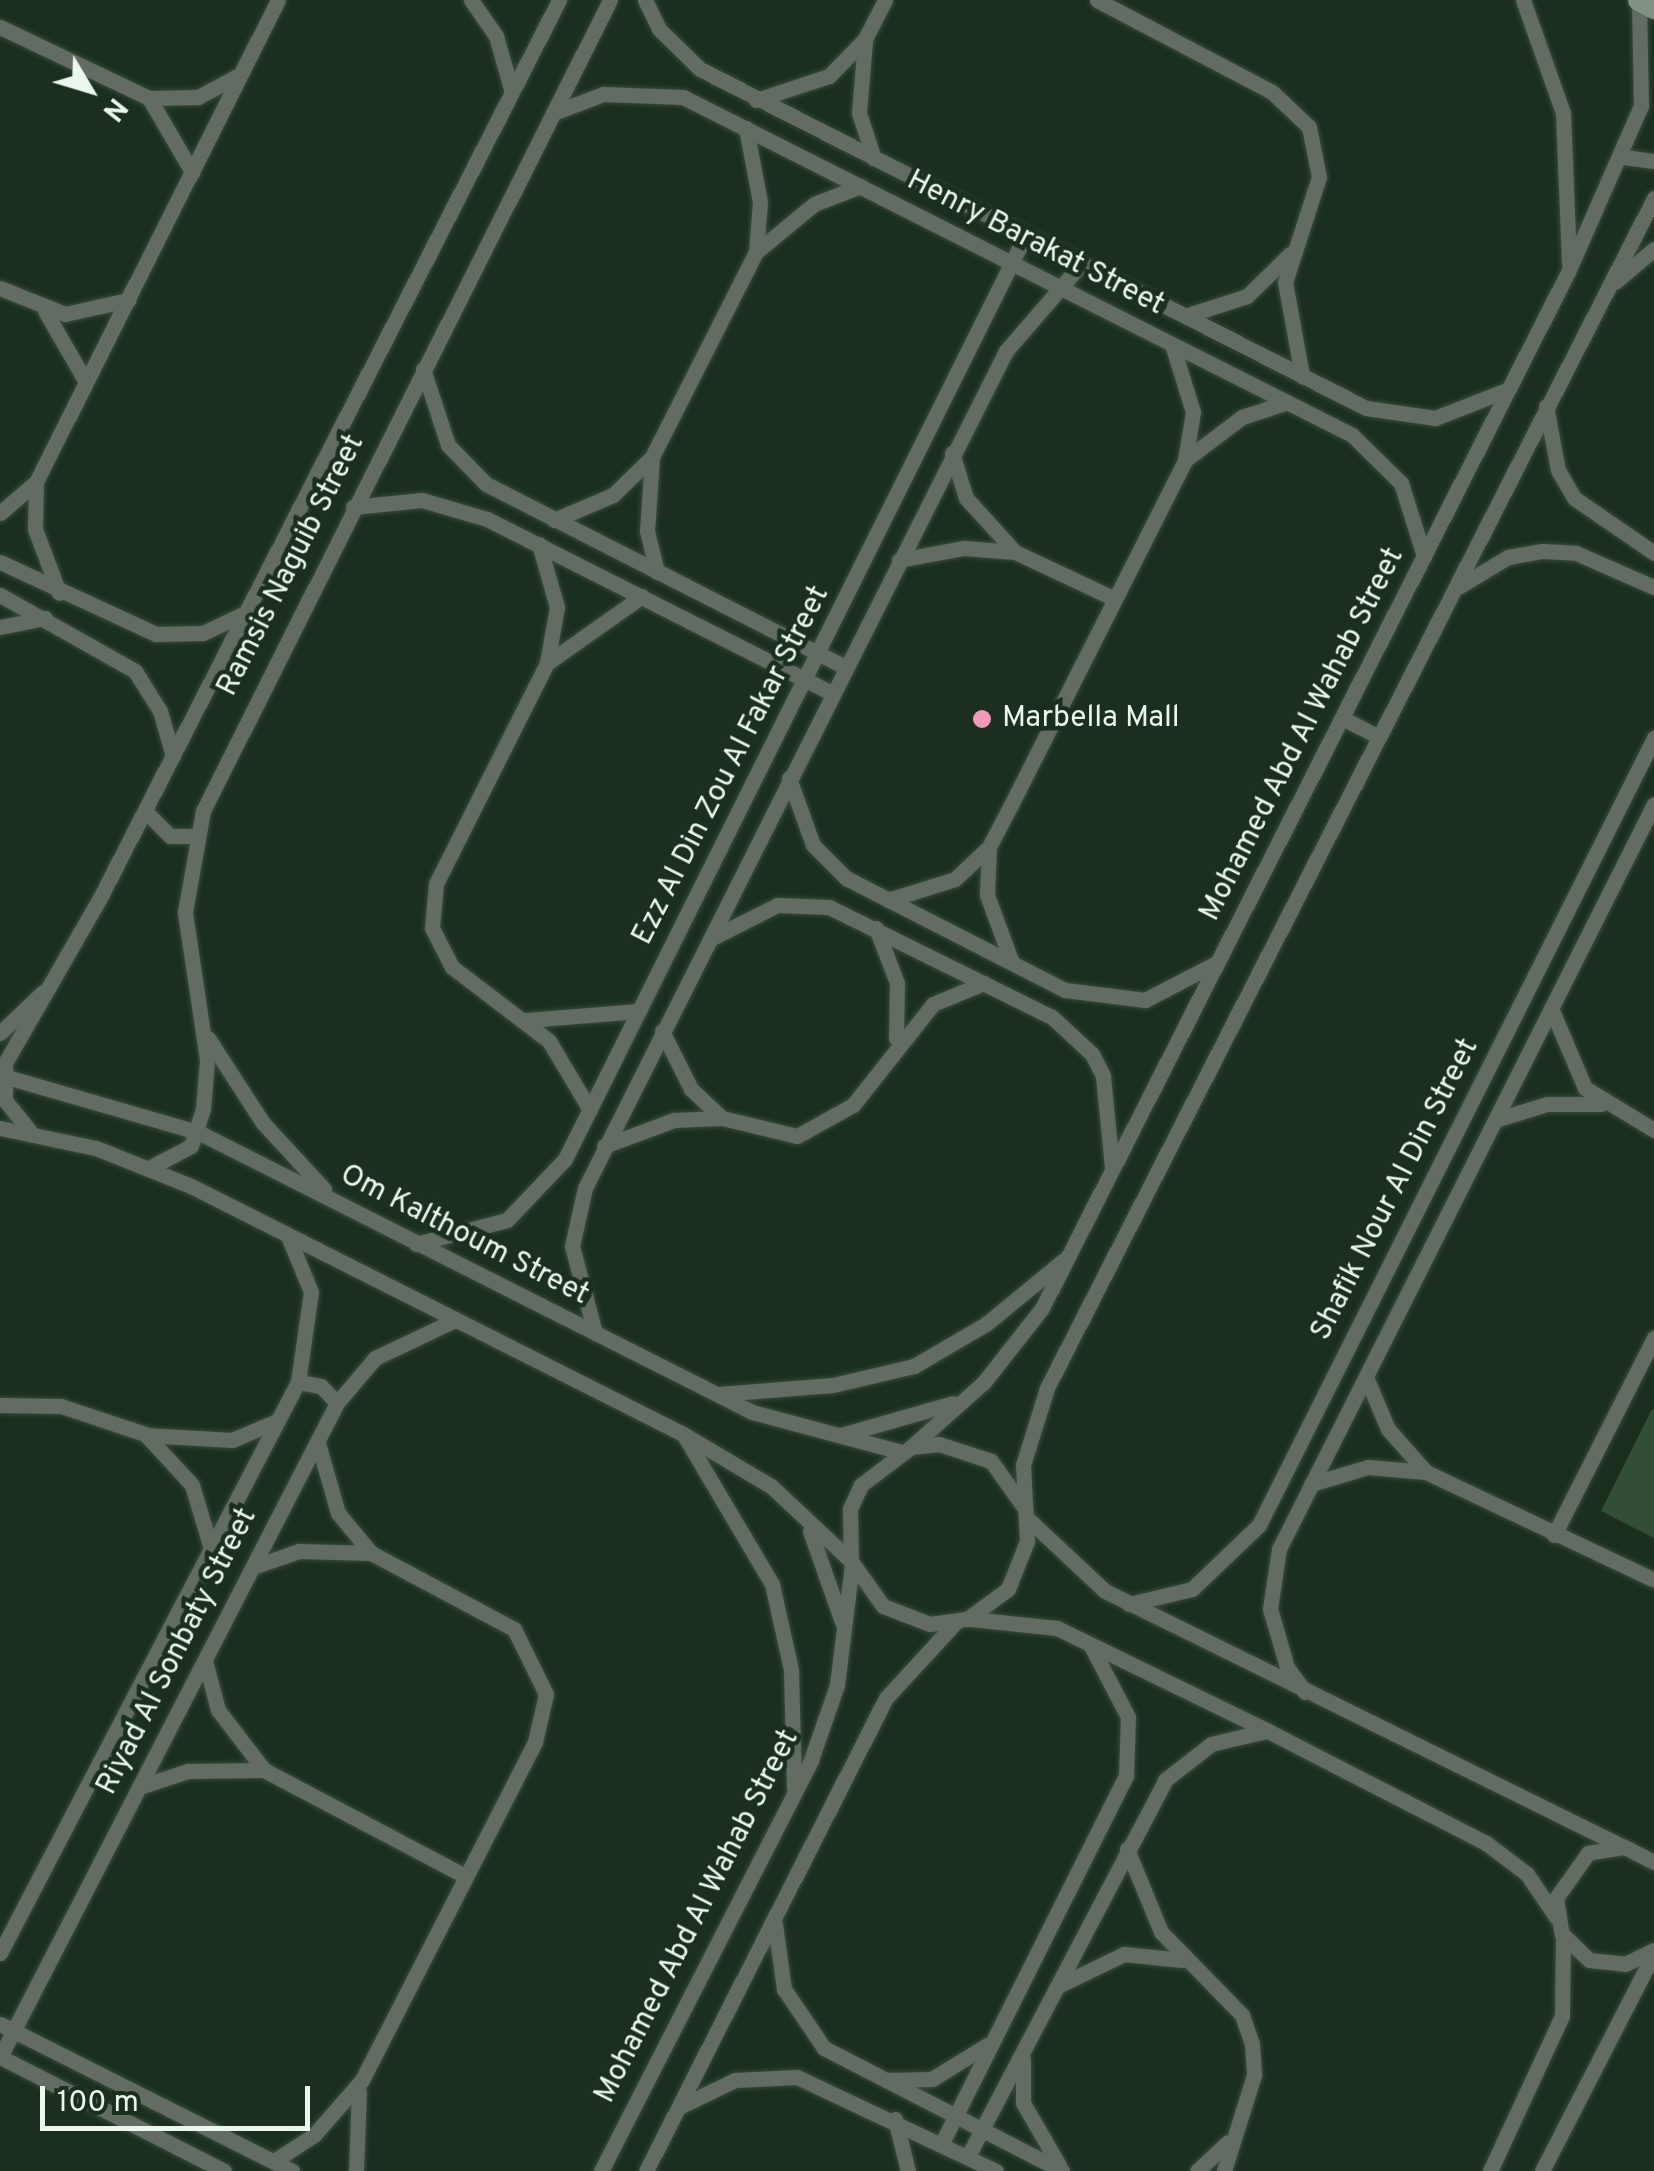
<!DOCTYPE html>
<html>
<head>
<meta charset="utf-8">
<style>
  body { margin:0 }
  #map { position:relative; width:1654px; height:2171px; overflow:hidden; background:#1c2f1f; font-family:Overpass,sans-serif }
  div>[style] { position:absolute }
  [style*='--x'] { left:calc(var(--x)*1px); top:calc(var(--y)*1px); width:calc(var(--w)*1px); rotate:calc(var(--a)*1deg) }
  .green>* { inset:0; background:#324e36 }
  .roads { filter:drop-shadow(0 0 2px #394b3c) drop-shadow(0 0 2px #394b3c) }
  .street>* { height:15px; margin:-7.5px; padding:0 7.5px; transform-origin:7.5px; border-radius:7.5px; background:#626c63 }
  .secondary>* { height:22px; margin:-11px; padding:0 11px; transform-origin:11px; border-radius:11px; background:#829183 }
  .dots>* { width:28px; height:28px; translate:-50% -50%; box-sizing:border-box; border:5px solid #1c2f1f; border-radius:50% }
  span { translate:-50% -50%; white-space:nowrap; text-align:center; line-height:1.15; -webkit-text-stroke:9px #1c2f1f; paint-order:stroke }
  .street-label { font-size:30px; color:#ebf7ec }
  .poi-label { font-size:30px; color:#ebf7ec }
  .left { translate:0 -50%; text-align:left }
  .north { position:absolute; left:40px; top:40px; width:100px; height:100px; -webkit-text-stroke:8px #1c2f1f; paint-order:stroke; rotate:128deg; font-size:28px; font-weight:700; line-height:40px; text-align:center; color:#ebf7ec }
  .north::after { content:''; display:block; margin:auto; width:35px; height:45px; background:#ebf7ec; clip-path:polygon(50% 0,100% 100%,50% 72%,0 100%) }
  .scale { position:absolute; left:40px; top:2086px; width:270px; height:45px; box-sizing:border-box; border:5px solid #ebf7ec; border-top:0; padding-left:12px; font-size:30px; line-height:35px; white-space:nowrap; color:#ebf7ec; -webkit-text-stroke:8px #1c2f1f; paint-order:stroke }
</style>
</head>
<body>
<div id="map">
  <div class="green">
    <div style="clip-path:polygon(1652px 1409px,1654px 1410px,1654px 1538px,1601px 1511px)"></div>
  </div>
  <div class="roads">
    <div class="street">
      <div style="--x:471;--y:0;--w:44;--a:55.2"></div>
      <div style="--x:496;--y:36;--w:58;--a:74.1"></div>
      <div style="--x:645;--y:0;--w:32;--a:64"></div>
      <div style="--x:659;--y:29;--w:57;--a:44.3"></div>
      <div style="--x:700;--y:69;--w:747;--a:26.98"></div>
      <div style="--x:1366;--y:408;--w:70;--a:8.2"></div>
      <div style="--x:1435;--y:418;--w:79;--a:-21.4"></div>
      <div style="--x:1097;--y:0;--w:198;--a:27.7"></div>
      <div style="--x:1272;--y:92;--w:51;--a:43.4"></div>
      <div style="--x:1309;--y:127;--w:51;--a:78.7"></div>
      <div style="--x:1319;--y:177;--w:110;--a:107.9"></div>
      <div style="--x:1285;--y:282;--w:96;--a:79.7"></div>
      <div style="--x:1523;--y:0;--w:120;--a:70.5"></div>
      <div style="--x:1563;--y:113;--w:150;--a:87.7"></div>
      <div style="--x:0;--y:27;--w:165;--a:25.5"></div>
      <div style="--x:149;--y:98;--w:49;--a:-1.2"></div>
      <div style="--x:198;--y:97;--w:47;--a:-28.2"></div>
      <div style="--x:865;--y:41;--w:72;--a:94.8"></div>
      <div style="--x:859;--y:113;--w:48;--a:71.9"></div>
      <div style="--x:149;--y:98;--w:86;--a:59.8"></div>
      <div style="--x:756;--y:100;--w:77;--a:-18.2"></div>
      <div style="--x:829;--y:76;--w:52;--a:-45.8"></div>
      <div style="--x:865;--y:39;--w:44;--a:-62.9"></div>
      <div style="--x:553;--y:113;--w:53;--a:-20.8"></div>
      <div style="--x:603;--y:94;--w:80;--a:2.1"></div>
      <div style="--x:683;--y:97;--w:750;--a:26.8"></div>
      <div style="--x:1352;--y:435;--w:69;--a:44.4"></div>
      <div style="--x:1401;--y:483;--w:77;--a:72.5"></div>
      <div style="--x:746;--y:128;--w:75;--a:79.3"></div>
      <div style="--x:760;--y:202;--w:50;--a:94.6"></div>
      <div style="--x:1624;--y:157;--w:30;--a:8"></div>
      <div style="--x:1615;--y:282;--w:51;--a:-40.2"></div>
      <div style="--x:0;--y:288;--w:70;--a:21.8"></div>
      <div style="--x:65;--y:314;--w:65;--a:-12.5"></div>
      <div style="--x:45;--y:311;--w:82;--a:60"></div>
      <div style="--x:1185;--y:316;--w:65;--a:-17.9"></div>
      <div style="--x:1247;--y:296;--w:60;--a:-44.3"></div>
      <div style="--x:423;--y:369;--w:80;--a:71.8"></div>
      <div style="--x:448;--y:445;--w:54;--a:45.7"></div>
      <div style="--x:486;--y:484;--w:403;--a:27"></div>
      <div style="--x:1546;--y:406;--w:65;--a:79.4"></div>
      <div style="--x:1558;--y:470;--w:32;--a:60"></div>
      <div style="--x:1574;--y:498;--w:97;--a:34.5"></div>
      <div style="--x:952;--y:453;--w:47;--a:72.7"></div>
      <div style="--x:966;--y:498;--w:73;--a:47.8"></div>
      <div style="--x:1015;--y:552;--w:110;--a:25.2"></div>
      <div style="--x:652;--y:458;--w:73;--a:93.9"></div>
      <div style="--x:647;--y:531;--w:42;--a:76.3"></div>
      <div style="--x:1185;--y:460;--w:71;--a:-37"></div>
      <div style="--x:1242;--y:417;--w:48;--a:-18.1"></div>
      <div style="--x:36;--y:482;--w:47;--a:91.2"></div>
      <div style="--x:35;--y:529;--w:68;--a:69.4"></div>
      <div style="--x:353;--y:507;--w:69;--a:-5.8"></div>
      <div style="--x:422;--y:500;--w:68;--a:16.3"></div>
      <div style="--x:487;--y:519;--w:386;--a:26.8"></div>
      <div style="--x:0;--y:513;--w:48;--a:-40.7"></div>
      <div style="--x:36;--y:482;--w:539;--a:-63.34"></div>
      <div style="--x:554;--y:520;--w:64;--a:-23"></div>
      <div style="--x:613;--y:495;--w:54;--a:-44.3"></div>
      <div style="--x:652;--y:457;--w:230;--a:-63.1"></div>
      <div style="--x:756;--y:252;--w:75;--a:-39.6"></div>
      <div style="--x:814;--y:204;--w:50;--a:-21"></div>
      <div style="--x:539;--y:544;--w:66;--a:74.1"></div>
      <div style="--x:557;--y:607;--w:57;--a:100.1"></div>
      <div style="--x:547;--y:663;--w:247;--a:116.7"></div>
      <div style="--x:436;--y:884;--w:44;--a:95.2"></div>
      <div style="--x:432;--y:928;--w:44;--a:62.9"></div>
      <div style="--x:452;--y:967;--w:122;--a:37.3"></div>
      <div style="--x:549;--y:1041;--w:80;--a:59.3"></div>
      <div style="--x:899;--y:560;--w:66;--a:-10.5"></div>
      <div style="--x:964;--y:548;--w:51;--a:4.5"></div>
      <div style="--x:0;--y:562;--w:172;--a:24.8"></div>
      <div style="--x:156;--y:634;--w:47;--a:-1.2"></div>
      <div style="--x:203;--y:633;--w:44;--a:-25.4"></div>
      <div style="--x:1458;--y:587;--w:58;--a:-31"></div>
      <div style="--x:1508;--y:557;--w:35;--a:-10"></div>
      <div style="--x:1542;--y:551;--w:34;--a:3"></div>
      <div style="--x:1576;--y:553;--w:85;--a:23.6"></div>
      <div style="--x:0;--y:595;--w:155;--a:29.4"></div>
      <div style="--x:135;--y:671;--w:47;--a:58"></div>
      <div style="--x:160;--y:711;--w:47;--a:73.9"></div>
      <div style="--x:0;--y:627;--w:46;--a:-11.3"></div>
      <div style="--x:547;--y:663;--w:116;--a:-35.2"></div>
      <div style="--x:1342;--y:718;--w:39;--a:27"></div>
      <div style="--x:789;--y:778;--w:71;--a:70.3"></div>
      <div style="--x:813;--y:845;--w:47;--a:45"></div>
      <div style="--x:846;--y:878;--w:246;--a:27.1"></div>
      <div style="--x:1065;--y:990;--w:81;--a:7.1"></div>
      <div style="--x:1145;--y:1000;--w:80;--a:-27.5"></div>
      <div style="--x:145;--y:811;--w:35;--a:45"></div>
      <div style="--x:170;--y:836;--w:26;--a:0"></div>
      <div style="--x:989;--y:847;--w:48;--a:92.4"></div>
      <div style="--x:987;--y:895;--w:72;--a:69.8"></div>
      <div style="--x:888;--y:900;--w:70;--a:-17.4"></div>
      <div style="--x:955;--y:879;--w:47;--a:-43.3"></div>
      <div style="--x:989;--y:847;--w:47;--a:-62.4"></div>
      <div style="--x:1011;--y:805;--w:386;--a:-63.2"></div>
      <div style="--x:1185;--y:460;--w:49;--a:-80.5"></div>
      <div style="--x:1193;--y:412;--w:71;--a:-107.2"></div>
      <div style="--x:876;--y:928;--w:59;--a:69.1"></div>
      <div style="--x:897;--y:983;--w:55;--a:91"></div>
      <div style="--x:710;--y:939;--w:75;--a:-26.9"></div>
      <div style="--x:777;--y:905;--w:52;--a:2.2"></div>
      <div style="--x:829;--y:907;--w:249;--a:26.3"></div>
      <div style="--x:1052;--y:1017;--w:54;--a:42.8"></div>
      <div style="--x:1092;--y:1054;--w:25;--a:63"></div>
      <div style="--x:1103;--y:1076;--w:91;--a:84.4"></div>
      <div style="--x:1551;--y:1008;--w:87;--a:67"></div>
      <div style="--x:1585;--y:1088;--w:81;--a:31.3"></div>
      <div style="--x:527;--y:1020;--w:112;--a:-4.6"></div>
      <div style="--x:662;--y:1031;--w:65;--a:63.4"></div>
      <div style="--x:691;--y:1089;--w:42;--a:43.1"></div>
      <div style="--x:722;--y:1118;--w:77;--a:13.5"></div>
      <div style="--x:797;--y:1136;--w:64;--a:-29"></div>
      <div style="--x:853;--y:1105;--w:129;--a:-51.6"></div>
      <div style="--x:933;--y:1004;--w:55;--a:-22.4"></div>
      <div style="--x:0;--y:1033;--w:59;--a:-43.6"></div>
      <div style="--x:208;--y:1038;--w:101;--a:57.1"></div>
      <div style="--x:263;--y:1123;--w:90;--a:47.3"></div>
      <div style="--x:0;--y:1075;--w:206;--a:16.1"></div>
      <div style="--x:198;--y:1132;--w:621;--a:26.81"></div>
      <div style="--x:752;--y:1412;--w:154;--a:15"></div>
      <div style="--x:1495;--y:1120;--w:54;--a:-17.1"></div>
      <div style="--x:1547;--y:1104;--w:54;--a:0"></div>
      <div style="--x:0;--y:1128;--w:98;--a:11.8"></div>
      <div style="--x:96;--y:1148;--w:102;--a:21.8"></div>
      <div style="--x:191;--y:1186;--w:551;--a:26.75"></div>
      <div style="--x:683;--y:1434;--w:102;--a:30.6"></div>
      <div style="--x:771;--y:1486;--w:110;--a:43.2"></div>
      <div style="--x:29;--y:1130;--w:38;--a:-129"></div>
      <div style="--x:5;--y:1100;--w:37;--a:-90"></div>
      <div style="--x:5;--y:1063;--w:195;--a:-60.1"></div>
      <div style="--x:102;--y:894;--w:1004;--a:-62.92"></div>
      <div style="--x:604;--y:1146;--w:75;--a:-20.4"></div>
      <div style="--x:674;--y:1120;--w:48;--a:-2.4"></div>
      <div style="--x:149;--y:1168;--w:47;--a:-27.6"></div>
      <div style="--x:191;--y:1146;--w:39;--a:-72"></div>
      <div style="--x:203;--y:1109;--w:49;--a:-85.3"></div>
      <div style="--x:207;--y:1060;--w:150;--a:-98.5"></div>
      <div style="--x:185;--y:912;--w:103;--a:-79.9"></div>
      <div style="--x:203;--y:811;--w:907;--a:-63.35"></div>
      <div style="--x:416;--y:1244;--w:94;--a:-14.8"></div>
      <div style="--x:507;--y:1220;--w:84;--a:-46.4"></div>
      <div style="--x:565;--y:1159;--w:1031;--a:-63.51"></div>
      <div style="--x:595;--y:1333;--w:90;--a:-104.8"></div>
      <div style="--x:572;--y:1246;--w:59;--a:-77.4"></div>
      <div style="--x:585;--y:1188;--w:937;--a:-63.3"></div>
      <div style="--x:1006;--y:351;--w:115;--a:-49.2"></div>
      <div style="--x:1366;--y:1377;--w:56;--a:67.1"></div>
      <div style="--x:1388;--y:1429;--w:57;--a:48.5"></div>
      <div style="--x:1426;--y:1472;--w:252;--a:25.3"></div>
      <div style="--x:298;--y:1382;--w:23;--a:10"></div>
      <div style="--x:321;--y:1386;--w:23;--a:47"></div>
      <div style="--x:719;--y:1394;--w:114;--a:-4.5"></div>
      <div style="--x:833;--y:1385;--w:83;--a:-13.2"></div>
      <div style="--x:914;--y:1366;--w:83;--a:-30.3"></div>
      <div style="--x:986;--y:1324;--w:101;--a:-39.4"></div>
      <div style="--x:0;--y:1405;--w:61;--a:0.9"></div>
      <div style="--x:61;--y:1406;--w:89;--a:18.4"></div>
      <div style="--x:145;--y:1434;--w:69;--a:47.3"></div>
      <div style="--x:192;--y:1485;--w:63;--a:73.3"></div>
      <div style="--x:146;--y:1435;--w:86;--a:3.3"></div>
      <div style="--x:232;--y:1440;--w:49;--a:-22.9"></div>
      <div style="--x:841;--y:1435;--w:116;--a:-15.9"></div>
      <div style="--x:685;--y:1437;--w:171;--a:59.4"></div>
      <div style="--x:772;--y:1584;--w:88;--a:77.5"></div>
      <div style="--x:791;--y:1670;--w:118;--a:88.5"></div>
      <div style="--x:318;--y:1443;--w:73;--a:74.1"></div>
      <div style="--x:338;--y:1513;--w:52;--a:50.5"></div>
      <div style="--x:912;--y:1446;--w:96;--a:-41.6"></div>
      <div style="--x:984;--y:1382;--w:94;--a:-51.9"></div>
      <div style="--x:1042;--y:1308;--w:1162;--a:-63.08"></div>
      <div style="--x:1568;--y:272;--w:181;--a:-66.3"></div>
      <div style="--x:1641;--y:106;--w:106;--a:-91.1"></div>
      <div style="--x:1311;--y:1484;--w:59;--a:-16.6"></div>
      <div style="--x:1368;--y:1467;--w:58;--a:4.9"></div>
      <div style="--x:1023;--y:1506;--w:55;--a:-125.4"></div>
      <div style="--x:991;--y:1461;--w:55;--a:-161.9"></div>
      <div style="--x:939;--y:1444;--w:28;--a:174"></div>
      <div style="--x:911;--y:1447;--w:63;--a:142.8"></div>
      <div style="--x:861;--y:1485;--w:26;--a:115"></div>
      <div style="--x:850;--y:1509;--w:52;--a:88.9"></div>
      <div style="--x:851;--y:1561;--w:55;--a:54.6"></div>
      <div style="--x:883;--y:1606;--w:50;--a:21"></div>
      <div style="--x:930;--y:1624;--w:37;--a:-8"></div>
      <div style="--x:967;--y:1619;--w:51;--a:-36.2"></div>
      <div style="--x:1008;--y:1589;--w:52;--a:-68.4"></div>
      <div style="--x:1027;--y:1541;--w:76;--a:-93"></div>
      <div style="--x:1023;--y:1465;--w:81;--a:-72.7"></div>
      <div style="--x:1047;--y:1388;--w:1336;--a:-62.97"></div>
      <div style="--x:1028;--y:1519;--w:105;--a:43.1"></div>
      <div style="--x:1105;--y:1591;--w:579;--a:26.26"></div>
      <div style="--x:810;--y:1531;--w:96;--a:70.6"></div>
      <div style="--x:1554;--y:1535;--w:221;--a:-63.1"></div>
      <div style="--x:253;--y:1567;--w:49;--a:-19.2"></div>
      <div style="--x:299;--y:1551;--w:72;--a:1.6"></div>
      <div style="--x:371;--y:1553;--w:162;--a:28"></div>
      <div style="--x:514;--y:1629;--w:72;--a:63.8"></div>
      <div style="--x:546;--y:1694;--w:49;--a:102.9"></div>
      <div style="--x:535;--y:1742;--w:380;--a:117.1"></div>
      <div style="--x:362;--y:2080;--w:73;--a:131.1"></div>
      <div style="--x:314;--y:2135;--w:48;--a:147"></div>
      <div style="--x:1129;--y:1604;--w:65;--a:-13.4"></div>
      <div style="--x:1192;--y:1589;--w:93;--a:-43.7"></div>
      <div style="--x:1259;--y:1525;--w:881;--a:-63.35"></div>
      <div style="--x:971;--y:1619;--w:86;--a:6"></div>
      <div style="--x:1057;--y:1628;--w:235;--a:26"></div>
      <div style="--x:1268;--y:1731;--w:245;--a:27.2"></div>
      <div style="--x:1486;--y:1843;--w:51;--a:37.1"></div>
      <div style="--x:1527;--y:1874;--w:52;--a:56"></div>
      <div style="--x:205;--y:1661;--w:51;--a:75.1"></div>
      <div style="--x:218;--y:1710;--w:76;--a:52.5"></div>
      <div style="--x:264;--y:1770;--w:227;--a:27.8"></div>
      <div style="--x:1305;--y:1692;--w:31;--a:-126"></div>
      <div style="--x:1287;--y:1667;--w:60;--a:-106.3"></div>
      <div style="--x:1270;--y:1609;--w:61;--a:-81.5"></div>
      <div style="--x:1279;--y:1549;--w:834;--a:-63.28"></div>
      <div style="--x:139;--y:1787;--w:52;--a:-18.1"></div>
      <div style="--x:188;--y:1771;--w:76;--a:-0.8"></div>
      <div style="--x:1127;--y:1849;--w:90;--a:67.7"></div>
      <div style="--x:1161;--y:1932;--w:116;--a:45.7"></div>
      <div style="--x:1242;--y:2015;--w:31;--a:71"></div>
      <div style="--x:1252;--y:2044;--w:31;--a:86"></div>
      <div style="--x:1254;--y:2075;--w:101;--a:107.4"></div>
      <div style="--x:1654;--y:1862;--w:34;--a:-153"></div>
      <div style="--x:1624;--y:1847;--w:36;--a:171"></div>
      <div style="--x:1588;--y:1853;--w:55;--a:125.4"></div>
      <div style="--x:1556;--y:1898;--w:36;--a:81"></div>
      <div style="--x:1562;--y:1934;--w:37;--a:44"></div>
      <div style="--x:1589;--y:1960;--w:36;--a:6"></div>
      <div style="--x:1625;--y:1964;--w:32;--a:-26"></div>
      <div style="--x:775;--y:1924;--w:66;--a:82.1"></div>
      <div style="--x:784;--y:1989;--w:71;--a:55.9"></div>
      <div style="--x:824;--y:2048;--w:268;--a:27.3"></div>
      <div style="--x:0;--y:1953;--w:644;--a:-62.44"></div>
      <div style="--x:298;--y:1382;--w:91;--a:-81.8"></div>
      <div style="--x:311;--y:1292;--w:61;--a:-112.3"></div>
      <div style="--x:1060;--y:1985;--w:71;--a:-25.8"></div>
      <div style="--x:1124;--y:1954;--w:58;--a:5.9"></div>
      <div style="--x:0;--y:2024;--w:327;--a:26.7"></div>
      <div style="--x:1023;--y:2059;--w:44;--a:90"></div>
      <div style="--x:1023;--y:2103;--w:72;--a:59.9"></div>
      <div style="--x:886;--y:2080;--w:46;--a:-1.2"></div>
      <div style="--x:932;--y:2079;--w:65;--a:-31.7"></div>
      <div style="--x:679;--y:2107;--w:62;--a:-25.7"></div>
      <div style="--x:735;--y:2080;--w:62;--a:-2.8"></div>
      <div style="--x:797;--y:2077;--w:220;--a:25.3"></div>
      <div style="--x:895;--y:2119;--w:54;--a:76"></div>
      <div style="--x:942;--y:2143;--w:411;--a:-63.4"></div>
      <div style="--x:1126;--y:1776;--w:59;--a:-88.1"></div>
      <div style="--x:1128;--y:1717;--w:80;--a:-117.5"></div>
      <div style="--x:968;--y:2156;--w:424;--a:-62.3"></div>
      <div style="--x:1165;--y:1780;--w:58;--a:-38"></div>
      <div style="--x:1211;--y:1744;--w:57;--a:-13.3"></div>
      <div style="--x:224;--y:2171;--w:251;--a:-153"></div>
      <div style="--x:0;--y:2057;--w:736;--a:-62.74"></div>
      <div style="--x:337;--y:1403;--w:59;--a:-49.8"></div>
      <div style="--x:375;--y:1358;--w:89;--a:-25.4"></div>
      <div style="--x:356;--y:2171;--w:80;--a:-87.9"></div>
      <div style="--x:601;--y:2171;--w:462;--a:-62.9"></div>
      <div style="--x:811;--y:1760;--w:79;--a:-70.9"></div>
      <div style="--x:837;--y:1685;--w:121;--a:-82.9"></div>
      <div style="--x:646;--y:2171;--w:530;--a:-63.1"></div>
      <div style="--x:886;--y:1698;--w:103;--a:-47.4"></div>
      <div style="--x:1197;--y:2171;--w:42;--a:-43.1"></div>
      <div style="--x:1490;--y:2171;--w:171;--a:-65.1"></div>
      <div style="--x:1562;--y:2016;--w:78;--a:-89.3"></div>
      <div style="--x:1542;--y:2171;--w:245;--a:-62.8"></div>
    </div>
    <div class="secondary">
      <div style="--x:1639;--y:0;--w:17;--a:28"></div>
    </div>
  </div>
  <div class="dots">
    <div style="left:982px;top:719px;background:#f09ab7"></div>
  </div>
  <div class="street-label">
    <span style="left:1035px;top:244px;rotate:27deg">Henry Barakat Street</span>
    <span style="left:292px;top:566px;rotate:-63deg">Ramsis Naguib Street</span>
    <span style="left:1303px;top:735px;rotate:-63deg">Mohamed Abd Al Wahab Street</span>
    <span style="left:732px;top:766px;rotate:-63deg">Ezz Al Din Zou Al Fakar Street</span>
    <span style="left:1396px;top:1190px;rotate:-63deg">Shafik Nour Al Din Street</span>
    <span style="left:464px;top:1236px;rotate:27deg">Om Kalthoum Street</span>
    <span style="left:178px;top:1652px;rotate:-63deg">Riyad Al Sonbaty Street</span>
    <span style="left:698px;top:1917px;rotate:-63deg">Mohamed Abd Al Wahab Street</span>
  </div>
  <div class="poi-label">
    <span class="left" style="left:1002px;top:719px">Marbella Mall</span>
  </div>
  <div class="north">N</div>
  <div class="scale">100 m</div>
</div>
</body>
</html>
